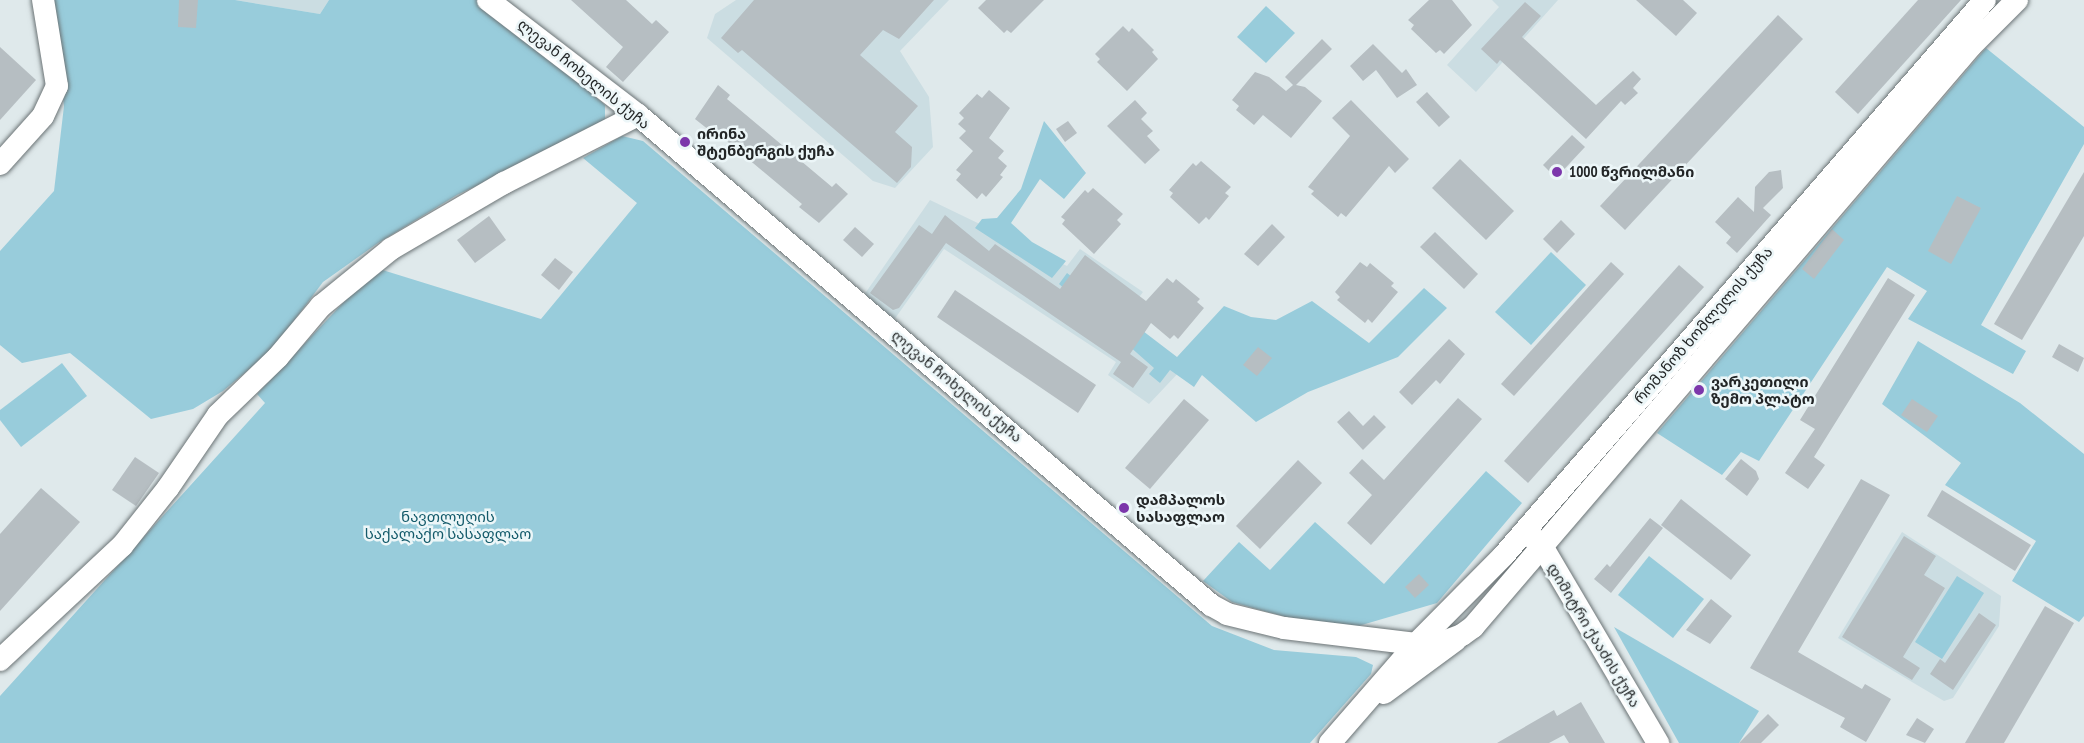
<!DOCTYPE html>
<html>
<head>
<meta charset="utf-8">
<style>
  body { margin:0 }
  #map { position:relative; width:2084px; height:743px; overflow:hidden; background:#dfe9eb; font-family:"PT Sans Narrow","Noto Sans Georgian",sans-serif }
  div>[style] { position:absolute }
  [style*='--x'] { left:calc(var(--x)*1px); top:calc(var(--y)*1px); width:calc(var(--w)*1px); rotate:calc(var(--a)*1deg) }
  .built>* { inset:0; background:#cbdde2 }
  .green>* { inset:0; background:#98ccdb }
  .building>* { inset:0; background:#b6bec2 }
  .roads { filter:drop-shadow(0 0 2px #6c7476) drop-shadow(0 0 2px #6c7476) }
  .minor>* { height:22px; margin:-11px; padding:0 11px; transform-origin:11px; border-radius:11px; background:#fff }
  .dots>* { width:16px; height:16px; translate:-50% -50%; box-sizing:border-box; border:3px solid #ecf6f8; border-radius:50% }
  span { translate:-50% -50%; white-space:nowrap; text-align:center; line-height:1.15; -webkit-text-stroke:5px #ecf6f8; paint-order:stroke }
  .street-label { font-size:15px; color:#232627 }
  .poi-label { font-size:15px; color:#232627; font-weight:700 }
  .left { translate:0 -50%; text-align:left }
  .park-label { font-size:15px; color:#135a6a }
</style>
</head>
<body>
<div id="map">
  <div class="built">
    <div style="clip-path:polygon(235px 0,329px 0,320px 14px)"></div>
    <div style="clip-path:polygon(736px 0,949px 0,900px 51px,929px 97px,933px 147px,895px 188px,873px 181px,707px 38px,715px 14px)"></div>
    <div style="clip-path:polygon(1492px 0,1558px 0,1476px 92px,1447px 65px,1499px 7px)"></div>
    <div style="clip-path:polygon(930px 200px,1067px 266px,1080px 249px,1143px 292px,1121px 321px,1182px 369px,1149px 404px,1108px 375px,1116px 362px,944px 249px,894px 320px,864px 295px)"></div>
    <div style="clip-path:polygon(1902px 532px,2001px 596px,1999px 626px,1953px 698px,1944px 701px,1838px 638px)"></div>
  </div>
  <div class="green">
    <div style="clip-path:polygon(51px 0,235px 0,320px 14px,329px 0,481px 0,605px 105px,605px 125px,457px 195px,378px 243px,323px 282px,272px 350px,223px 391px,193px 409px,151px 419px,70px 353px,22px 363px,0 345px,0 251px,54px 191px,64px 106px)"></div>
    <div style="clip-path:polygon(1266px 6px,1295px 33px,1266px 63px,1237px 37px)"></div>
    <div style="clip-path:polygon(1986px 48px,2084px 127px,2084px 144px,1981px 325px,2026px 351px,2013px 374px,1908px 319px,1927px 291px,1887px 267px,1759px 461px,1741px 452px,1722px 475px,1657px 433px)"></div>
    <div style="clip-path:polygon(1044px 121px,1086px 173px,1064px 199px,1040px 179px,1011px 223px,1032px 242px,1066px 261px,1052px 278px,975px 228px,982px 219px,997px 218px,1021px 189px)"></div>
    <div style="clip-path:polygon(622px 136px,643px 141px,1212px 626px,1274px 650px,1356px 657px,1373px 665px,1371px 674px,1310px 743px,0 743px,0 696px,265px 403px,257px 394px,376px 268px,541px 319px,637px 203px,583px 158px)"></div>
    <div style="clip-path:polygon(1551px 252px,1586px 285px,1531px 345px,1495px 312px)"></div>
    <div style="clip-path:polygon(1067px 273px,1177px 357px,1224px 306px,1251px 317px,1276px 320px,1312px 301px,1369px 343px,1424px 288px,1447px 308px,1398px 357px,1308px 392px,1256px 422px,1202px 375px,1194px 387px,1170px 370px,1160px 383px,1149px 374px,1154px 368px,1059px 284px)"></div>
    <div style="clip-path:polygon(1918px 341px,2020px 403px,2084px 454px,2084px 616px,2079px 622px,2012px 581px,2036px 541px,1945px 485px,1961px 463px,1882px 404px)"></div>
    <div style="clip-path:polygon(62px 363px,87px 396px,21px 447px,0 420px,0 410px)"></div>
    <div style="clip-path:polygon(1486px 471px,1522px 503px,1437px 603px,1348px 629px,1311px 624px,1232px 602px,1203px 581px,1239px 542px,1270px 570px,1315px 522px,1384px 584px)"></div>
    <div style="clip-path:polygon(1649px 556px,1704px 599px,1673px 638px,1618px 595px)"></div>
    <div style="clip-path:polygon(1957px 576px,1984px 593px,1942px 659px,1915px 642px)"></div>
    <div style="clip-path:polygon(1614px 627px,1759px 711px,1739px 743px,1679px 743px)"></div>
  </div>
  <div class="building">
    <div style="clip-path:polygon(179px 0,198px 0,196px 28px,178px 27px)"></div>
    <div style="clip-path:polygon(571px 0,626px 0,652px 24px,656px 20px,669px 32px,623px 82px,606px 67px,623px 47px)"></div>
    <div style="clip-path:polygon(754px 0,934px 0,899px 39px,883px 30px,860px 55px,918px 106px,895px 132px,912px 147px,911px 167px,897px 183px,742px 50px,738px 53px,721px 38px)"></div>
    <div style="clip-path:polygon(986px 0,1044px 0,1011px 33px,1007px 30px,1004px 33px,978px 8px)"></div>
    <div style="clip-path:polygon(1429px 0,1452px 0,1472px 25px,1444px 54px,1440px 50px,1436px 53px,1411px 29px,1414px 25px,1408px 20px)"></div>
    <div style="clip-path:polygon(1636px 0,1683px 0,1697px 13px,1676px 36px)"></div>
    <div style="clip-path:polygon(1918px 0,1961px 0,1858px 114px,1835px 92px)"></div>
    <div style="clip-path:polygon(1525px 2px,1541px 16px,1522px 37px,1596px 105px,1633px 71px,1641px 79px,1633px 88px,1638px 93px,1625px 105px,1621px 101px,1586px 139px,1500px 60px,1497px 64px,1481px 49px)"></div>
    <div style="clip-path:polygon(1778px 15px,1803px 39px,1625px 230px,1600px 206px)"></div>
    <div style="clip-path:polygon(1123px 26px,1129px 32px,1132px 28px,1154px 50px,1152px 52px,1158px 59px,1127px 91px,1097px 62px,1100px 59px,1095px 54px)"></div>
    <div style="clip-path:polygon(1322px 39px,1332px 49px,1296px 85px,1305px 87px,1322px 101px,1291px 138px,1263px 115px,1254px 125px,1236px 110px,1239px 106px,1232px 100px,1255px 72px,1269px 77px,1286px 91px,1293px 85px,1285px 77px)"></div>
    <div style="clip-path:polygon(1373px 44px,1402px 73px,1406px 69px,1417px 85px,1397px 98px,1376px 70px,1363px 81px,1350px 66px)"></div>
    <div style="clip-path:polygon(0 47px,36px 80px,0 120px)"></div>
    <div style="clip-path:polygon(718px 85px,730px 95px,727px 99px,832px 187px,836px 183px,848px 194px,819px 223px,799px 207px,802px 204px,716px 132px,714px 134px,695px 119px)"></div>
    <div style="clip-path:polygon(989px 90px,1010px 108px,989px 138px,1004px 151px,998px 158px,1007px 166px,1000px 175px,1003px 177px,986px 197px,982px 193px,977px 199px,956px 180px,961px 174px,956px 170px,973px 151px,959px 138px,966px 131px,958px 124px,964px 118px,959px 113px,977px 94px,982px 98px)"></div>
    <div style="clip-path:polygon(1427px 92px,1450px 117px,1439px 127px,1416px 102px)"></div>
    <div style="clip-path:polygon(1135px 100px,1147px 113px,1141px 119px,1153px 131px,1147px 136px,1160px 150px,1145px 164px,1107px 126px)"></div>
    <div style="clip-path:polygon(1351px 100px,1409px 159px,1395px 173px,1389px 166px,1346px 217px,1341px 213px,1338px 217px,1311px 194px,1314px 191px,1308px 187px,1350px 136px,1332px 118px)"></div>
    <div style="clip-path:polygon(1068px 121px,1077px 133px,1065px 142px,1056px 129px)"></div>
    <div style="clip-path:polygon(1572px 135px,1585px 147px,1556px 178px,1543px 165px)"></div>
    <div style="clip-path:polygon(1460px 159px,1514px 211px,1486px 240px,1432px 188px)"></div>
    <div style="clip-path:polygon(1201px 161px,1231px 187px,1225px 193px,1229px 196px,1209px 220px,1206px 217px,1199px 224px,1170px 197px,1173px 193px,1169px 190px,1193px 163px,1196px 166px)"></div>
    <div style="clip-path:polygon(1781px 170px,1783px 188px,1763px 208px,1771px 215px,1737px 253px,1726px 243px,1731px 237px,1715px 222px,1738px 197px,1754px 212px,1755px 187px,1769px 172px)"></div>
    <div style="clip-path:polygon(2084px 172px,2084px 236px,2022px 340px,1994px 324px)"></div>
    <div style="clip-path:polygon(1093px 188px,1123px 214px,1117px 220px,1121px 224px,1094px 254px,1062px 224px,1065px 220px,1061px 217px,1085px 190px,1088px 193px)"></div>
    <div style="clip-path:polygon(1957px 196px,1981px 208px,1951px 264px,1928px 251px)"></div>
    <div style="clip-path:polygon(945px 215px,989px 251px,995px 244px,1060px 289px,1085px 255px,1146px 301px,1167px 278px,1173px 283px,1176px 279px,1200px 299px,1197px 302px,1204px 308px,1178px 339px,1174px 335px,1170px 339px,1151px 323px,1130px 354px,1148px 367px,1133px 388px,1113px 374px,1121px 362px,946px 243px,899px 308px,893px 310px,870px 293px,919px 225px,932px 234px)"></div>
    <div style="clip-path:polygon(489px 216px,506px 240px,475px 263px,457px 240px)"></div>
    <div style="clip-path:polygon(1561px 220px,1575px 234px,1557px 253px,1543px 239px)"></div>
    <div style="clip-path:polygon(1272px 224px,1285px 237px,1258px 266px,1244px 254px)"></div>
    <div style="clip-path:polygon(855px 227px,874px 244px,862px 257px,843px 240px)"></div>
    <div style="clip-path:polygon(1832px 229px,1844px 240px,1814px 279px,1802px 269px)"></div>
    <div style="clip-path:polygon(1435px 232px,1478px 274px,1464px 289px,1420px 247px)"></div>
    <div style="clip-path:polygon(555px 258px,573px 272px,559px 290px,541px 275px)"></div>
    <div style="clip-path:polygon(1360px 262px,1367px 267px,1370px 263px,1394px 283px,1391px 286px,1398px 292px,1372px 323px,1368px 319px,1365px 323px,1337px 300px,1340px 297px,1335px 292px)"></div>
    <div style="clip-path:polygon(1611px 262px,1624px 274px,1514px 396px,1501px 384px)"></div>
    <div style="clip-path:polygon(1679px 265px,1704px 287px,1528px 483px,1504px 461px)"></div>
    <div style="clip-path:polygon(1888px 278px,1915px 295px,1814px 457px,1825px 465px,1808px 489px,1785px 473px,1815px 429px,1800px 420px)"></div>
    <div style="clip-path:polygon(955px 290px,1096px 385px,1078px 413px,937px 317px)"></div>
    <div style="clip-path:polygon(1449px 339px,1465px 354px,1440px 384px,1436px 380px,1412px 405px,1399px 392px)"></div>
    <div style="clip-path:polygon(2059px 344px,2084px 358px,2078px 372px,2052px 357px)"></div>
    <div style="clip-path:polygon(1258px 347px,1272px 358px,1257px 376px,1243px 365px)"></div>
    <div style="clip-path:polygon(1458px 398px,1482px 419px,1371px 545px,1347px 523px,1372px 495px,1349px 473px,1362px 459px,1384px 480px)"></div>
    <div style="clip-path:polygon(1184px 399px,1209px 420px,1150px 489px,1125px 468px)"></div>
    <div style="clip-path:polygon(1912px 399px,1938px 416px,1927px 432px,1901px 415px)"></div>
    <div style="clip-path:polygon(1349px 411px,1363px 426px,1374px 415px,1386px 427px,1363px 450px,1337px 422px)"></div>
    <div style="clip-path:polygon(135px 457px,159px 473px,136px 506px,112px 490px)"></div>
    <div style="clip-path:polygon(1741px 459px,1756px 471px,1759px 479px,1747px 496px,1725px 479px)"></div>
    <div style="clip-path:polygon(1298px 460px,1322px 483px,1260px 549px,1236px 526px)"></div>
    <div style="clip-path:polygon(1861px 479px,1890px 495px,1798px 652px,1862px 689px,1865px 684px,1891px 699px,1866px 742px,1840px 727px,1845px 718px,1750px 668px)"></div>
    <div style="clip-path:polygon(41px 488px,80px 522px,0 611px,0 534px)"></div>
    <div style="clip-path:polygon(1942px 490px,2031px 545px,2015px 571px,1927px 516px)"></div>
    <div style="clip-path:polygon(1681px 499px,1751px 555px,1731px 580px,1661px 525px)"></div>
    <div style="clip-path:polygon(1650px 518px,1663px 528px,1611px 593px,1594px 579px,1607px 564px,1610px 567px)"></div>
    <div style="clip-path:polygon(1904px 536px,1936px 556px,1924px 575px,1945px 588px,1903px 657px,1920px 668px,1912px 680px,1842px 637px)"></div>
    <div style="clip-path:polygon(1419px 574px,1429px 585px,1415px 598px,1405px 587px)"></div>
    <div style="clip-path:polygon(1711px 599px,1732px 616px,1710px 644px,1686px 630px)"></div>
    <div style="clip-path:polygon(2045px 606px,2074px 623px,2004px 743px,1965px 743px)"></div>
    <div style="clip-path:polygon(1979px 613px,1996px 625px,1953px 690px,1930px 674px,1940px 659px,1945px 663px)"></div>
    <div style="clip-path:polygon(1581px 702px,1605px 743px,1569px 743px,1564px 735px,1549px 743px,1497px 743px,1554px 710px,1557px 716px)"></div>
    <div style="clip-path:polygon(1768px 714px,1779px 725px,1761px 743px,1739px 743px)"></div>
    <div style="clip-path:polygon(1917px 718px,1934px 729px,1925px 743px,1906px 735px)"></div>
  </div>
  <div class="roads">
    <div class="minor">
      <div style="--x:488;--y:0;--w:189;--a:37.5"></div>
      <div style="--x:638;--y:115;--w:754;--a:40.54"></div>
      <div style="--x:1211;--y:605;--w:18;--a:29"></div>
      <div style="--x:1227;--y:614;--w:59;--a:13.8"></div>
      <div style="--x:1284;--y:628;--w:133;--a:6.9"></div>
      <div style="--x:1416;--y:644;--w:27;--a:-4"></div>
      <div style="--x:1443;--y:642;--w:20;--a:-20"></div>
      <div style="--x:1462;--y:635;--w:14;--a:-36"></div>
      <div style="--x:1473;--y:627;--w:765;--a:-49.4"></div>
      <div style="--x:1971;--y:46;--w:65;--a:-45"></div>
      <div style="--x:0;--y:164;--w:64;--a:-48.1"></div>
      <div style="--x:43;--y:116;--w:33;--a:-65"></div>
      <div style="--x:57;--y:86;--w:87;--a:-99.2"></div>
      <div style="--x:1532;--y:537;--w:13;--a:42"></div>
      <div style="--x:1542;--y:546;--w:229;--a:59.5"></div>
      <div style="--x:0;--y:660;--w:167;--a:-43.1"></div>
      <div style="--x:122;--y:546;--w:74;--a:-51.6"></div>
      <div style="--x:168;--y:488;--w:88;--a:-55.6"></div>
      <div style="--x:218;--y:415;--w:83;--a:-44"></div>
      <div style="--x:278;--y:357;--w:67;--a:-49.9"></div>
      <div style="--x:321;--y:306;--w:90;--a:-39.2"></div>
      <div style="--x:391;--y:249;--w:131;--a:-30.3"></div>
      <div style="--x:504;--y:183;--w:150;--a:-26.9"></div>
      <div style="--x:1384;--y:693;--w:89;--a:-36.4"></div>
      <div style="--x:1330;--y:743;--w:131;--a:-49"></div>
      <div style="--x:1416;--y:644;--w:125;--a:-45.3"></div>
      <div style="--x:1504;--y:555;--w:734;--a:-49.09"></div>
    </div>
  </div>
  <div class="dots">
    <div style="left:685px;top:142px;background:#7c37ab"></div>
    <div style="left:1557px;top:172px;background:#7c37ab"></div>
    <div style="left:1699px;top:390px;background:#7c37ab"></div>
    <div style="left:1124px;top:508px;background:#7c37ab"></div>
  </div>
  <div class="street-label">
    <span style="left:584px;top:74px;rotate:39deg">ლევან ჩოხელის ქუჩა</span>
    <span style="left:1703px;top:325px;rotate:-49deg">რომანოზ ხომლელის ქუჩა</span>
    <span style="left:957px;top:386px;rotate:40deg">ლევან ჩოხელის ქუჩა</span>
    <span style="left:1594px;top:635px;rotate:59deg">დიმიტრი ქააძის ქუჩა</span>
  </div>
  <div class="poi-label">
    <span class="left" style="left:697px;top:142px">ირინა<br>შტენბერგის ქუჩა</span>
    <span class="left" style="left:1569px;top:172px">1000 წვრილმანი</span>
    <span class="left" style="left:1711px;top:390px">ვარკეთილი<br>ზემო პლატო</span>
    <span class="left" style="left:1136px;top:508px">დამპალოს<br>სასაფლაო</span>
  </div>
  <div class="park-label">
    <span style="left:448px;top:525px">ნავთლუღის<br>საქალაქო სასაფლაო</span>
  </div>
</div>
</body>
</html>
